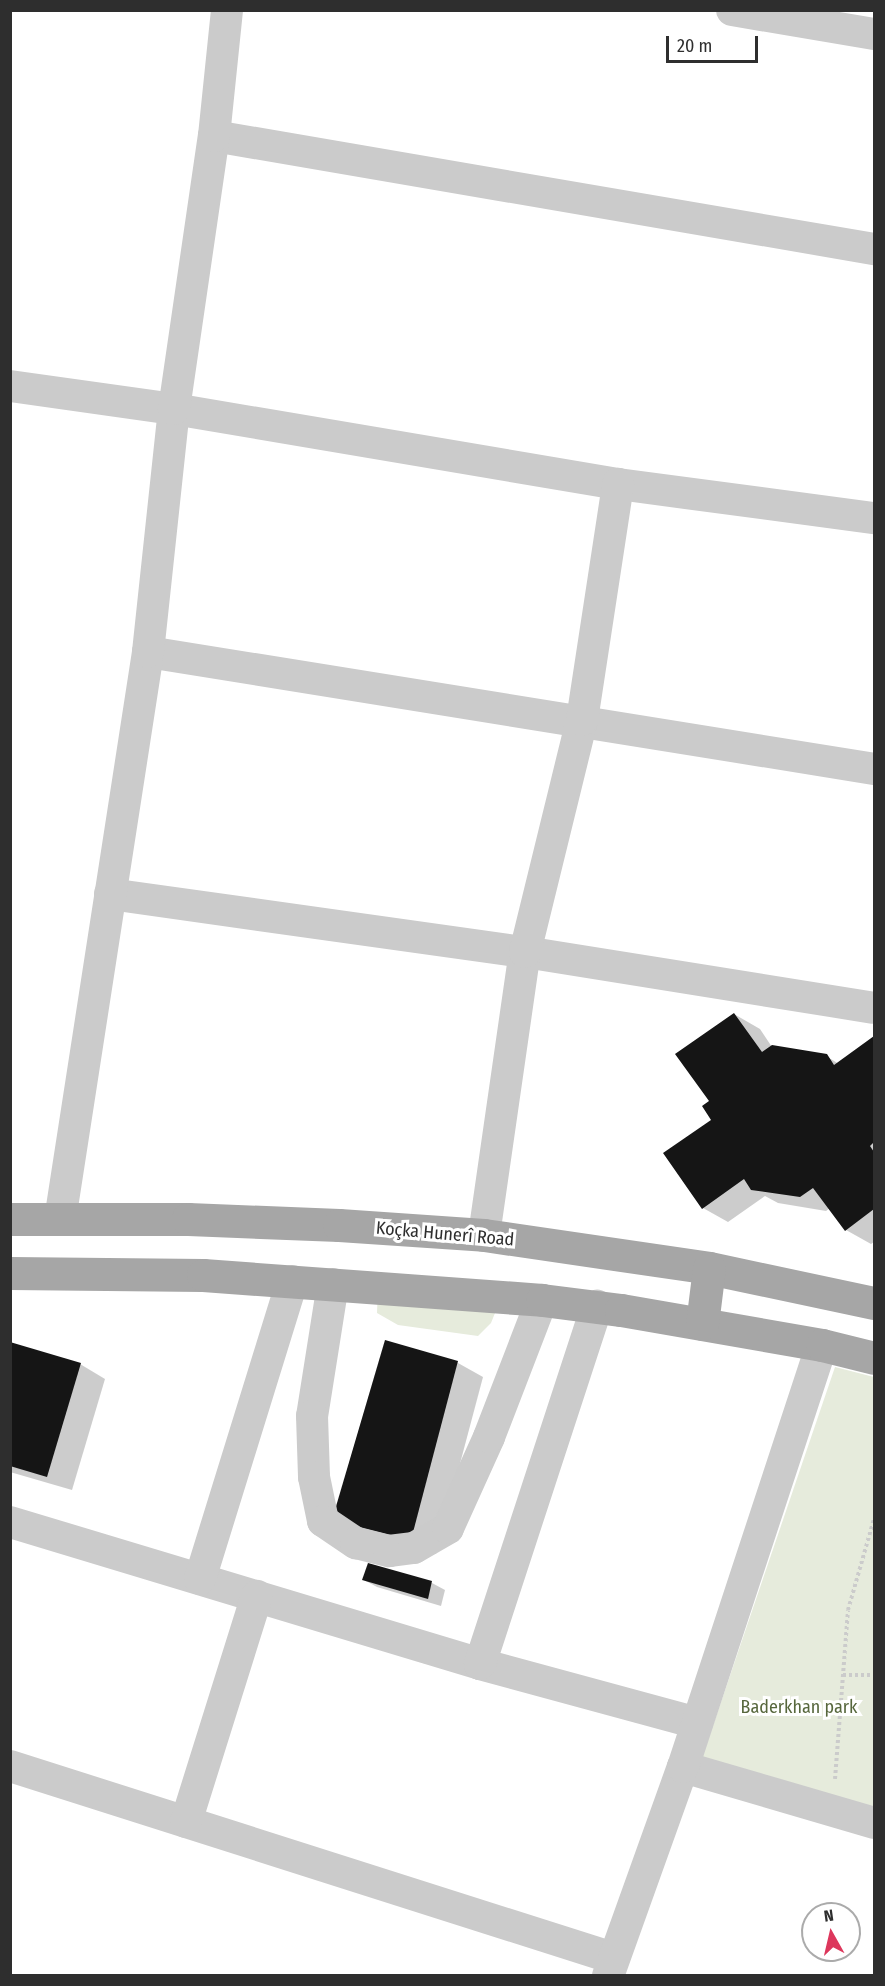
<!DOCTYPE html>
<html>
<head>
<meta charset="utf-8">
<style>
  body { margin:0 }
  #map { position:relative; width:885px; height:1986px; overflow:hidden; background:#fff; font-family:"Fira Sans Condensed",sans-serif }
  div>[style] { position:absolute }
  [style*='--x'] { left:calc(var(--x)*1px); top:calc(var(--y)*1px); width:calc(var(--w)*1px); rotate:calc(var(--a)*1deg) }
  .green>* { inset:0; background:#e6ebdc }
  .shadow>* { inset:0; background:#0003 }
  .building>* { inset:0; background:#151515 }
  .path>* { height:4px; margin-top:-2px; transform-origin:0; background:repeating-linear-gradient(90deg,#cbcbcb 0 3px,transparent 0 6px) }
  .minor>* { height:32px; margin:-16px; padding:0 16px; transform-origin:16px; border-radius:16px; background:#cbcbcb }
  .major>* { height:33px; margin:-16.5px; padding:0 16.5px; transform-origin:16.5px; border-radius:16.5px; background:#a6a6a6 }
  span { translate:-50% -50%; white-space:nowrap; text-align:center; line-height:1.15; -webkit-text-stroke:6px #fff; paint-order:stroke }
  .street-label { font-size:18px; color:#2e2e2e }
  .park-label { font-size:18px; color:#57673d }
  .frame { position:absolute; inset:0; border:12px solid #2e2e2e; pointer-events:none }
  .north { position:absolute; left:801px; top:1902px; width:60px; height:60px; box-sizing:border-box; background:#fff; border:2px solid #ababab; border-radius:50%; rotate:352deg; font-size:16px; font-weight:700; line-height:24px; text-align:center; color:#2e2e2e }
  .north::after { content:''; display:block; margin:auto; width:21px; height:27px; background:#dd375c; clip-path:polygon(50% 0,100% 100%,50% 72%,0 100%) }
  .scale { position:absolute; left:666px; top:36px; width:92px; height:27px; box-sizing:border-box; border:3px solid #2e2e2e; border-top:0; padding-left:8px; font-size:18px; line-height:21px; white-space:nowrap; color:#2e2e2e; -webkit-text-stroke:4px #fff; paint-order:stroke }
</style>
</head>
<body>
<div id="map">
  <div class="green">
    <div style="clip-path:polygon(378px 1286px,499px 1303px,491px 1323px,478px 1336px,398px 1325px,377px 1313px)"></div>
    <div style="clip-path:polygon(835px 1367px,874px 1377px,874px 1809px,702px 1758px)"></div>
  </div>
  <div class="shadow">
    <div style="clip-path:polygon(734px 1014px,760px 1029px,772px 1047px,826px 1056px,839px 1064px,874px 1038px,874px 1242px,871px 1244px,846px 1230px,830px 1208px,826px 1211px,778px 1203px,765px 1196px,728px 1222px,703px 1208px,714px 1120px,711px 1101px)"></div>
    <div style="clip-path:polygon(386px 1342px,458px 1363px,483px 1377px,436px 1554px,359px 1534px)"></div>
    <div style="clip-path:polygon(10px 1344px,80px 1364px,105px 1379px,72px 1490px,10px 1472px)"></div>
    <div style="clip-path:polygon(369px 1564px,432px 1583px,445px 1590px,441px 1606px,377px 1587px,364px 1580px)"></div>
  </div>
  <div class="building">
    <div style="clip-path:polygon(734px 1013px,762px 1052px,772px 1045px,827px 1054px,834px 1065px,874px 1036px,874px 1142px,870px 1146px,874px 1152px,874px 1209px,845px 1231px,813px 1188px,800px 1197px,751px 1190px,744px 1179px,702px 1209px,663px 1153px,711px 1120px,702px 1106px,709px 1101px,675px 1054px)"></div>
    <div style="clip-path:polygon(385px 1340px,458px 1361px,411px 1540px,332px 1520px)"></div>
    <div style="clip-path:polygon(10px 1342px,81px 1363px,47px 1477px,10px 1466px)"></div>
    <div style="clip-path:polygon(368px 1563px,432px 1581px,428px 1599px,362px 1580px)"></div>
  </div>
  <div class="path">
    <div style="--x:843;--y:1675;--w:31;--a:0"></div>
    <div style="--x:835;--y:1779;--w:169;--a:-85.6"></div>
    <div style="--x:848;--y:1610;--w:95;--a:-74.1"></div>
  </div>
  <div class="minor">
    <div style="--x:732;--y:10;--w:144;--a:9.6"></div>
    <div style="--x:214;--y:136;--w:670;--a:9.72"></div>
    <div style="--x:10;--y:386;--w:166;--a:8"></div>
    <div style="--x:174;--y:409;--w:450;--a:9.6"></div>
    <div style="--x:618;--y:484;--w:258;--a:7.6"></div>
    <div style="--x:148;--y:652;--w:735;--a:9.15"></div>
    <div style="--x:110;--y:894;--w:419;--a:8"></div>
    <div style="--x:525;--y:952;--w:353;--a:9.1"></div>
    <div style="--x:60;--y:1220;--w:575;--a:-81.19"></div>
    <div style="--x:148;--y:652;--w:244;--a:-83.9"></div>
    <div style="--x:174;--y:409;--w:276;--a:-81.7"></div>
    <div style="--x:214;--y:136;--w:127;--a:-84.1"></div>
    <div style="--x:484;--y:1235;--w:286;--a:-81.8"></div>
    <div style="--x:525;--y:952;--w:239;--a:-76.2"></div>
    <div style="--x:582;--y:720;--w:239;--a:-81.3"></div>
    <div style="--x:333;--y:1284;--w:134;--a:99"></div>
    <div style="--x:312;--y:1416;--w:61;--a:88.1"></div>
    <div style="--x:314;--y:1477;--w:45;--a:78.4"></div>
    <div style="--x:323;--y:1521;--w:40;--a:34"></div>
    <div style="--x:356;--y:1543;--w:34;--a:14"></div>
    <div style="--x:389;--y:1551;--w:25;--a:-7"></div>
    <div style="--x:414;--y:1548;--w:39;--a:-30"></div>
    <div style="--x:448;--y:1528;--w:100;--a:-65.7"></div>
    <div style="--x:489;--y:1437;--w:147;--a:-68.9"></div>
    <div style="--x:10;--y:1522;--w:491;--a:16.8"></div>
    <div style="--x:480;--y:1664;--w:225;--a:15.2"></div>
    <div style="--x:200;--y:1579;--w:312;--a:-72.8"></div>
    <div style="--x:480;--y:1664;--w:377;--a:-71.9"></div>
    <div style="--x:10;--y:1766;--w:633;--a:17.66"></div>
    <div style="--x:683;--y:1767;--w:199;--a:16.3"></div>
    <div style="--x:186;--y:1822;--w:237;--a:-72.6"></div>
    <div style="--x:608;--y:1976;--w:222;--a:-70.3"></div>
    <div style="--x:683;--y:1767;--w:444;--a:-71.8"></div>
  </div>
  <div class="major">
    <div style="--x:10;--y:1219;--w:178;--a:0"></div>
    <div style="--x:188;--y:1219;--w:151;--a:2.3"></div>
    <div style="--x:339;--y:1225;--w:145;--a:3.9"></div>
    <div style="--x:484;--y:1235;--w:227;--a:8.3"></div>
    <div style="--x:709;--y:1268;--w:169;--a:12"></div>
    <div style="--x:10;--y:1273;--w:193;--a:0.6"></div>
    <div style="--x:203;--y:1275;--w:340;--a:4.2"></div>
    <div style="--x:542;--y:1300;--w:80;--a:7.2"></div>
    <div style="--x:621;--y:1310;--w:204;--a:9.9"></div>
    <div style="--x:822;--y:1345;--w:54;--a:14"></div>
    <div style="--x:702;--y:1324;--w:56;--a:-82.9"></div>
  </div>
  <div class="street-label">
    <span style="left:445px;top:1234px;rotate:5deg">Koçka Hunerî Road</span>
  </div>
  <div class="park-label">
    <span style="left:799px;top:1707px">Baderkhan park</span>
  </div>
  <div class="frame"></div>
  <div class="north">N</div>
  <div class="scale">20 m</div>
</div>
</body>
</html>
